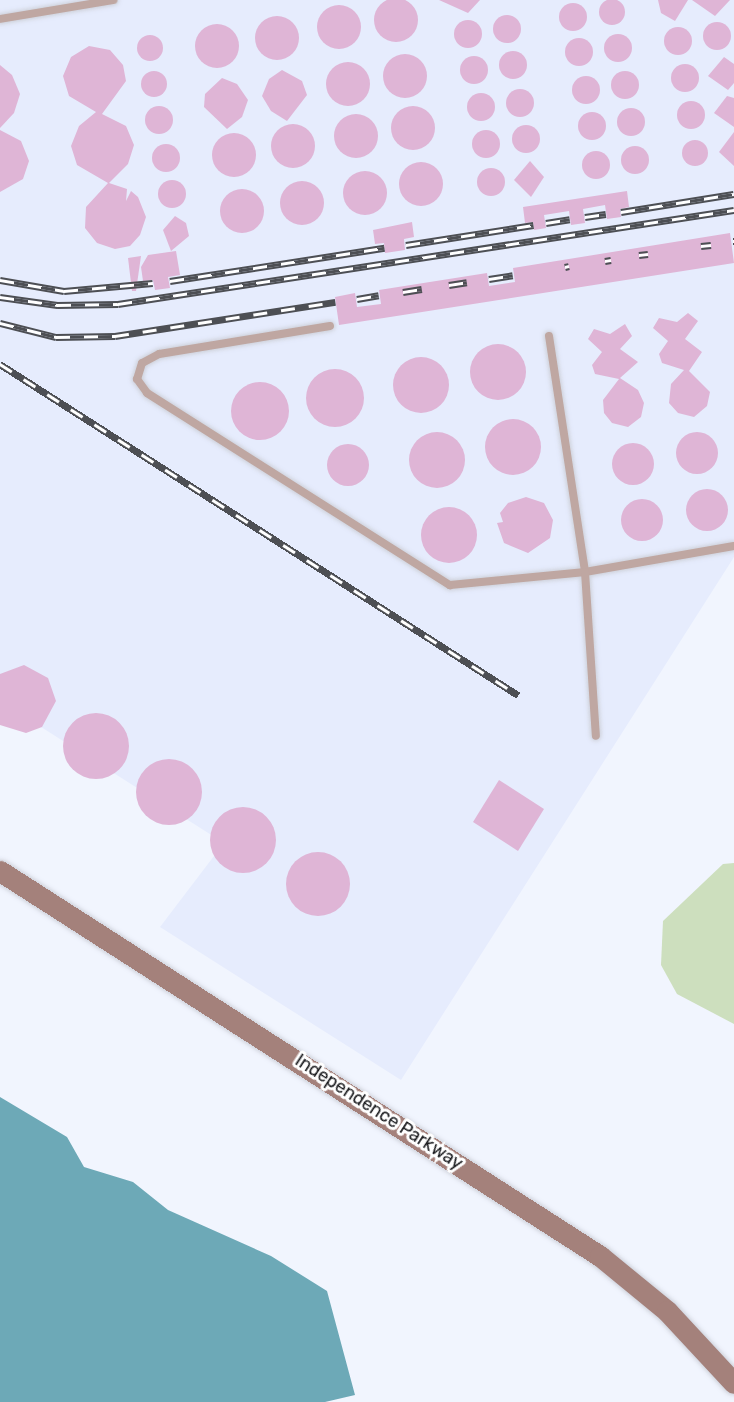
<!DOCTYPE html>
<html>
<head>
<meta charset="utf-8">
<style>
  body { margin:0 }
  #map { position:relative; width:734px; height:1402px; overflow:hidden; background:#f1f5fe; font-family:Rubik,sans-serif }
  div>[style] { position:absolute }
  [style*='--x'] { left:calc(var(--x)*1px); top:calc(var(--y)*1px); width:calc(var(--w)*1px); rotate:calc(var(--a)*1deg) }
  .built>* { inset:0; background:#e6ecfd }
  .green>* { inset:0; background:#cddfbe }
  .water>* { inset:0; background:#6da9b7 }
  .building>* { inset:0; background:#dfb5d6 }
  .round { border-radius:50% }
  .roads { filter:drop-shadow(0 0 2px #ced1da) drop-shadow(0 0 2px #ced1da) }
  .service>* { height:8px; margin:-4px; padding:0 4px; transform-origin:4px; border-radius:4px; background:#bfa7a2 }
  .secondary>* { height:21px; margin:-10.5px; padding:0 10.5px; transform-origin:10.5px; border-radius:10.5px; background:#a4817b }
  .rail>* { height:7px; margin-top:-3.5px; transform-origin:0; background:repeating-linear-gradient(90deg,#fff 0 14px,#4d4f54 0 28px); box-sizing:border-box; border-block:2px solid #4d4f54 }
  span { translate:-50% -50%; white-space:nowrap; text-align:center; line-height:1.15; -webkit-text-stroke:6px #fff; paint-order:stroke }
  .street-label { font-size:18px; color:#16171a }
</style>
</head>
<body>
<div id="map">
  <div class="built">
    <div style="clip-path:polygon(0 0,734px 0,734px 557px,401px 1080px,160px 927px,214px 856px,213px 836px,0 701px)"></div>
  </div>
  <div class="green">
    <div style="clip-path:polygon(734px 863px,734px 1024px,677px 994px,661px 965px,663px 921px,723px 864px)"></div>
  </div>
  <div class="water">
    <div style="clip-path:polygon(0 1097px,67px 1137px,84px 1167px,133px 1182px,168px 1210px,271px 1256px,327px 1291px,355px 1395px,325px 1402px,0 1402px)"></div>
  </div>
  <div class="building">
    <div class="round" style="left:374px;top:-2px;width:44px;height:44px"></div>
    <div class="round" style="left:599px;top:-1px;width:26px;height:26px"></div>
    <div style="clip-path:polygon(439px 0,480px 0,468px 13px)"></div>
    <div style="clip-path:polygon(658px 0,688px 0,675px 21px,661px 13px)"></div>
    <div style="clip-path:polygon(692px 0,730px 0,715px 16px)"></div>
    <div class="round" style="left:559px;top:3px;width:28px;height:28px"></div>
    <div class="round" style="left:317px;top:5px;width:44px;height:44px"></div>
    <div class="round" style="left:493px;top:15px;width:28px;height:28px"></div>
    <div class="round" style="left:255px;top:16px;width:44px;height:44px"></div>
    <div class="round" style="left:454px;top:20px;width:28px;height:28px"></div>
    <div class="round" style="left:703px;top:22px;width:28px;height:28px"></div>
    <div class="round" style="left:195px;top:24px;width:44px;height:44px"></div>
    <div class="round" style="left:664px;top:27px;width:28px;height:28px"></div>
    <div class="round" style="left:604px;top:34px;width:28px;height:28px"></div>
    <div class="round" style="left:137px;top:35px;width:26px;height:26px"></div>
    <div class="round" style="left:565px;top:38px;width:28px;height:28px"></div>
    <div style="clip-path:polygon(89px 46px,110px 50px,123px 65px,126px 81px,102px 114px,126px 126px,134px 145px,128px 164px,109px 183px,127px 189px,126px 201px,131px 191px,138px 197px,146px 217px,140px 235px,130px 246px,115px 249px,97px 243px,85px 228px,86px 207px,108px 183px,77px 165px,71px 146px,79px 126px,96px 112px,69px 96px,63px 76px,71px 57px)"></div>
    <div class="round" style="left:499px;top:51px;width:28px;height:28px"></div>
    <div class="round" style="left:383px;top:54px;width:44px;height:44px"></div>
    <div class="round" style="left:460px;top:56px;width:28px;height:28px"></div>
    <div style="clip-path:polygon(724px 57px,734px 64px,734px 83px,728px 90px,708px 76px)"></div>
    <div class="round" style="left:326px;top:62px;width:44px;height:44px"></div>
    <div class="round" style="left:671px;top:64px;width:28px;height:28px"></div>
    <div style="clip-path:polygon(0 65px,12px 75px,20px 94px,14px 113px,0 128px)"></div>
    <div style="clip-path:polygon(282px 70px,302px 81px,307px 95px,287px 121px,271px 111px,262px 96px,269px 79px)"></div>
    <div class="round" style="left:141px;top:71px;width:26px;height:26px"></div>
    <div class="round" style="left:611px;top:71px;width:28px;height:28px"></div>
    <div class="round" style="left:572px;top:76px;width:28px;height:28px"></div>
    <div style="clip-path:polygon(222px 78px,237px 84px,248px 100px,242px 117px,227px 129px,204px 107px,205px 94px)"></div>
    <div class="round" style="left:506px;top:89px;width:28px;height:28px"></div>
    <div class="round" style="left:467px;top:93px;width:28px;height:28px"></div>
    <div style="clip-path:polygon(727px 96px,734px 98px,734px 127px,714px 113px)"></div>
    <div class="round" style="left:677px;top:101px;width:28px;height:28px"></div>
    <div class="round" style="left:391px;top:106px;width:44px;height:44px"></div>
    <div class="round" style="left:145px;top:106px;width:28px;height:28px"></div>
    <div class="round" style="left:617px;top:108px;width:28px;height:28px"></div>
    <div class="round" style="left:578px;top:112px;width:28px;height:28px"></div>
    <div class="round" style="left:334px;top:114px;width:44px;height:44px"></div>
    <div class="round" style="left:271px;top:124px;width:44px;height:44px"></div>
    <div class="round" style="left:512px;top:125px;width:28px;height:28px"></div>
    <div style="clip-path:polygon(0 130px,21px 141px,29px 161px,23px 179px,0 192px)"></div>
    <div class="round" style="left:472px;top:130px;width:28px;height:28px"></div>
    <div style="clip-path:polygon(734px 132px,734px 166px,719px 152px)"></div>
    <div class="round" style="left:212px;top:133px;width:44px;height:44px"></div>
    <div class="round" style="left:682px;top:140px;width:26px;height:26px"></div>
    <div class="round" style="left:152px;top:144px;width:28px;height:28px"></div>
    <div class="round" style="left:621px;top:146px;width:28px;height:28px"></div>
    <div class="round" style="left:582px;top:151px;width:28px;height:28px"></div>
    <div style="clip-path:polygon(530px 161px,544px 177px,531px 197px,514px 180px)"></div>
    <div class="round" style="left:399px;top:162px;width:44px;height:44px"></div>
    <div class="round" style="left:477px;top:168px;width:28px;height:28px"></div>
    <div class="round" style="left:343px;top:171px;width:44px;height:44px"></div>
    <div class="round" style="left:158px;top:180px;width:28px;height:28px"></div>
    <div class="round" style="left:280px;top:181px;width:44px;height:44px"></div>
    <div class="round" style="left:220px;top:189px;width:44px;height:44px"></div>
    <div style="clip-path:polygon(627px 191px,629px 207px,620px 209px,621px 217px,607px 219px,605px 205px,583px 209px,585px 223px,571px 225px,569px 211px,544px 215px,546px 228px,534px 230px,533px 222px,525px 223px,523px 207px)"></div>
    <div style="clip-path:polygon(175px 216px,186px 223px,189px 236px,171px 251px,163px 230px)"></div>
    <div style="clip-path:polygon(412px 222px,414px 237px,404px 239px,405px 250px,385px 253px,384px 243px,375px 244px,373px 230px)"></div>
    <div style="clip-path:polygon(730px 233px,734px 263px,339px 325px,335px 297px,355px 293px,357px 307px,381px 304px,379px 290px,487px 273px,489px 286px,515px 282px,513px 268px)"></div>
    <div style="clip-path:polygon(176px 251px,180px 275px,168px 277px,170px 288px,155px 290px,153px 280px,143px 281px,141px 267px,148px 255px)"></div>
    <div style="clip-path:polygon(141px 256px,136px 291px,132px 291px,128px 258px)"></div>
    <div style="clip-path:polygon(688px 313px,698px 321px,685px 339px,702px 352px,689px 371px,710px 392px,707px 406px,694px 417px,678px 413px,669px 403px,671px 384px,684px 370px,662px 363px,659px 354px,668px 341px,653px 328px,659px 318px,677px 322px)"></div>
    <div style="clip-path:polygon(625px 324px,632px 336px,620px 349px,638px 362px,620px 378px,638px 390px,644px 403px,641px 417px,628px 427px,612px 423px,604px 413px,603px 400px,619px 379px,595px 374px,592px 365px,602px 352px,588px 339px,594px 329px,610px 334px)"></div>
    <div class="round" style="left:470px;top:344px;width:56px;height:56px"></div>
    <div class="round" style="left:393px;top:357px;width:56px;height:56px"></div>
    <div class="round" style="left:306px;top:369px;width:58px;height:58px"></div>
    <div class="round" style="left:231px;top:382px;width:58px;height:58px"></div>
    <div class="round" style="left:485px;top:419px;width:56px;height:56px"></div>
    <div class="round" style="left:676px;top:432px;width:42px;height:42px"></div>
    <div class="round" style="left:409px;top:432px;width:56px;height:56px"></div>
    <div class="round" style="left:612px;top:443px;width:42px;height:42px"></div>
    <div class="round" style="left:327px;top:444px;width:42px;height:42px"></div>
    <div class="round" style="left:686px;top:489px;width:42px;height:42px"></div>
    <div style="clip-path:polygon(526px 497px,544px 503px,553px 520px,550px 538px,528px 553px,504px 543px,497px 523px,503px 522px,500px 513px,508px 503px)"></div>
    <div class="round" style="left:621px;top:499px;width:42px;height:42px"></div>
    <div class="round" style="left:421px;top:507px;width:56px;height:56px"></div>
    <div style="clip-path:polygon(24px 665px,48px 678px,56px 701px,42px 727px,26px 733px,0 725px,0 674px)"></div>
    <div class="round" style="left:63px;top:713px;width:66px;height:66px"></div>
    <div class="round" style="left:136px;top:759px;width:66px;height:66px"></div>
    <div style="clip-path:polygon(499px 780px,544px 809px,518px 851px,473px 822px)"></div>
    <div class="round" style="left:210px;top:807px;width:66px;height:66px"></div>
    <div class="round" style="left:286px;top:852px;width:64px;height:64px"></div>
  </div>
  <div class="roads">
    <div class="service">
      <div style="--x:0;--y:19;--w:115;--a:-9.5"></div>
      <div style="--x:330;--y:326;--w:173;--a:170.7"></div>
      <div style="--x:159;--y:354;--w:19;--a:152"></div>
      <div style="--x:142;--y:363;--w:17;--a:107"></div>
      <div style="--x:137;--y:379;--w:17;--a:54"></div>
      <div style="--x:147;--y:393;--w:359;--a:32.4"></div>
      <div style="--x:450;--y:585;--w:136;--a:-5.5"></div>
      <div style="--x:585;--y:572;--w:151;--a:-9.9"></div>
      <div style="--x:549;--y:336;--w:239;--a:81.3"></div>
      <div style="--x:585;--y:572;--w:164;--a:86.2"></div>
    </div>
    <div class="secondary">
      <div style="--x:0;--y:871;--w:713;--a:32.69"></div>
      <div style="--x:600;--y:1256;--w:87;--a:39.4"></div>
      <div style="--x:667;--y:1311;--w:98;--a:47.1"></div>
    </div>
  </div>
  <div class="rail">
    <div style="--x:621;--y:212;--w:114;--a:-9.1"></div>
    <div style="--x:585;--y:217;--w:21;--a:-8"></div>
    <div style="--x:546;--y:223;--w:24;--a:-9"></div>
    <div style="--x:733;--y:241;--w:1;--a:0"></div>
    <div style="--x:406;--y:245;--w:129;--a:-8.9"></div>
    <div style="--x:701;--y:246;--w:10;--a:-6"></div>
    <div style="--x:639;--y:255;--w:9;--a:-6"></div>
    <div style="--x:605;--y:261;--w:6;--a:-9"></div>
    <div style="--x:565;--y:267;--w:4;--a:-14"></div>
    <div style="--x:489;--y:279;--w:24;--a:-9"></div>
    <div style="--x:0;--y:280;--w:65;--a:9.8"></div>
    <div style="--x:64;--y:291;--w:89;--a:-5.1"></div>
    <div style="--x:170;--y:281;--w:217;--a:-8.8"></div>
    <div style="--x:449;--y:285;--w:18;--a:-9"></div>
    <div style="--x:403;--y:292;--w:19;--a:-9"></div>
    <div style="--x:0;--y:297;--w:58;--a:8"></div>
    <div style="--x:57;--y:305;--w:61;--a:-0.9"></div>
    <div style="--x:118;--y:304;--w:623;--a:-8.68"></div>
    <div style="--x:357;--y:299;--w:22;--a:-10"></div>
    <div style="--x:0;--y:323;--w:58;--a:14"></div>
    <div style="--x:56;--y:337;--w:59;--a:-1"></div>
    <div style="--x:115;--y:336;--w:223;--a:-8.8"></div>
    <div style="--x:0;--y:364;--w:615;--a:32.58"></div>
  </div>
  <div class="street-label">
    <span style="left:379px;top:1112px;rotate:33deg">Independence Parkway</span>
  </div>
</div>
</body>
</html>
